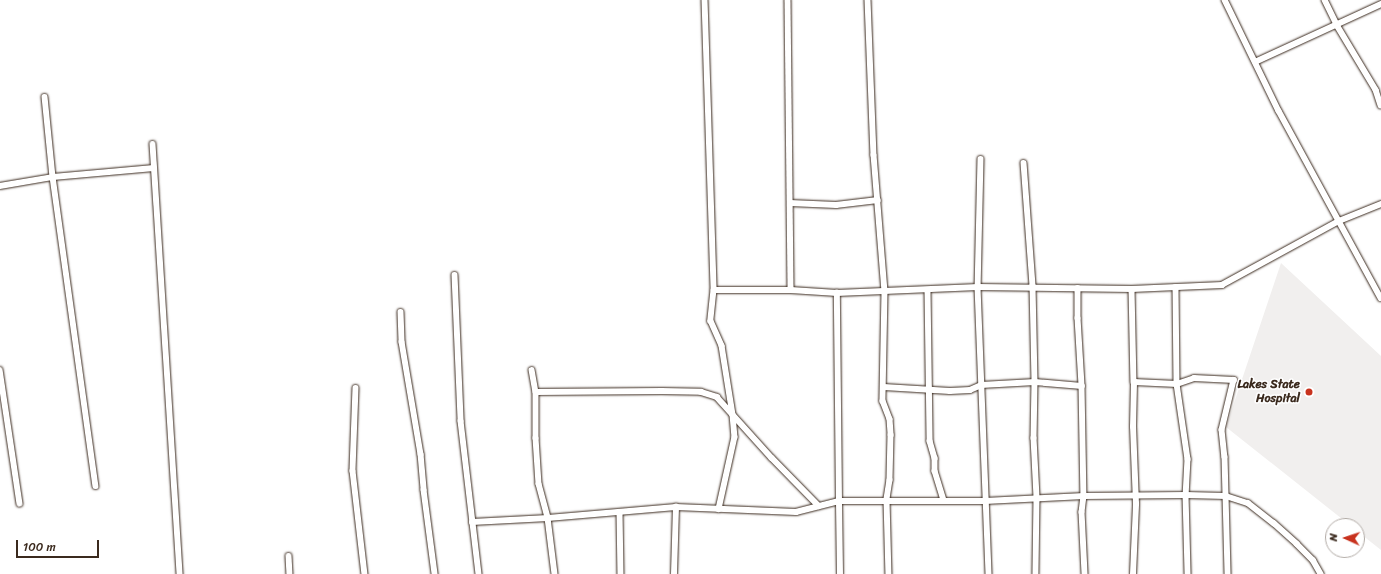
<!DOCTYPE html>
<html>
<head>
<meta charset="utf-8">
<style>
  body { margin:0 }
  #map { position:relative; width:1381px; height:574px; overflow:hidden; background:#fff; font-family:Sriracha,sans-serif }
  div>[style] { position:absolute }
  [style*='--x'] { left:calc(var(--x)*1px); top:calc(var(--y)*1px); width:calc(var(--w)*1px); rotate:calc(var(--a)*1deg) }
  .built>* { inset:0; background:#f1efee }
  .roads { filter:drop-shadow(0 0 1px #3b2a1e) drop-shadow(0 0 1px #3b2a1e) }
  .street>* { height:5.5px; margin:-2.75px; padding:0 2.75px; transform-origin:2.75px; border-radius:2.75px; background:#fff }
  .dots>* { width:11px; height:11px; translate:-50% -50%; box-sizing:border-box; border:2px solid #fff; border-radius:50% }
  span { translate:-50% -50%; white-space:nowrap; text-align:center; line-height:1.15; -webkit-text-stroke:3px #fff; paint-order:stroke }
  .poi-label { font-size:12px; color:#3b2a1e; font-weight:700 }
  .right { translate:-100% -50%; text-align:right }
  .north { position:absolute; left:1325px; top:518px; width:40px; height:40px; box-sizing:border-box; background:#fff; border:1px solid #b1aaa5; border-radius:50%; rotate:273deg; font-size:11px; font-weight:700; line-height:16px; text-align:center; color:#3b2a1e }
  .north::after { content:''; display:block; margin:auto; width:14px; height:18px; background:#c8321e; clip-path:polygon(50% 0,100% 100%,50% 72%,0 100%) }
  .scale { position:absolute; left:16px; top:540px; width:83px; height:18px; box-sizing:border-box; border:2px solid #3b2a1e; border-top:0; padding-left:5px; font-size:12px; line-height:14px; white-space:nowrap; color:#3b2a1e; -webkit-text-stroke:3px #fff; paint-order:stroke }
</style>
</head>
<body>
<div id="map">
  <div class="built">
    <div style="clip-path:polygon(1281px 263px,1381px 356px,1381px 550px,1357px 531px,1357px 526px,1351px 526px,1226px 427px)"></div>
  </div>
  <div class="roads">
    <div class="street">
      <div style="--x:705;--y:0;--w:290;--a:88.2"></div>
      <div style="--x:714;--y:290;--w:31;--a:96"></div>
      <div style="--x:711;--y:321;--w:27;--a:66"></div>
      <div style="--x:722;--y:346;--w:70;--a:80.9"></div>
      <div style="--x:733;--y:415;--w:22;--a:85"></div>
      <div style="--x:735;--y:437;--w:74;--a:102.5"></div>
      <div style="--x:788;--y:0;--w:290;--a:89.4"></div>
      <div style="--x:868;--y:0;--w:155;--a:87.8"></div>
      <div style="--x:874;--y:155;--w:137;--a:85.4"></div>
      <div style="--x:885;--y:292;--w:109;--a:91.1"></div>
      <div style="--x:883;--y:401;--w:19;--a:69"></div>
      <div style="--x:890;--y:419;--w:16;--a:86"></div>
      <div style="--x:891;--y:435;--w:45;--a:91.3"></div>
      <div style="--x:890;--y:480;--w:20;--a:99"></div>
      <div style="--x:887;--y:500;--w:74;--a:88.5"></div>
      <div style="--x:1225;--y:0;--w:123;--a:64.1"></div>
      <div style="--x:1279;--y:111;--w:213;--a:61.4"></div>
      <div style="--x:1325;--y:0;--w:28;--a:64"></div>
      <div style="--x:1337;--y:25;--w:76;--a:59"></div>
      <div style="--x:1376;--y:90;--w:16;--a:72"></div>
      <div style="--x:1255;--y:62;--w:139;--a:-24.7"></div>
      <div style="--x:45;--y:97;--w:80;--a:84.3"></div>
      <div style="--x:53;--y:177;--w:312;--a:82.1"></div>
      <div style="--x:153;--y:144;--w:431;--a:86.4"></div>
      <div style="--x:981;--y:159;--w:128;--a:91.3"></div>
      <div style="--x:978;--y:287;--w:287;--a:87.8"></div>
      <div style="--x:1024;--y:163;--w:123;--a:85.8"></div>
      <div style="--x:1033;--y:286;--w:96;--a:88.8"></div>
      <div style="--x:1035;--y:382;--w:56;--a:91"></div>
      <div style="--x:1034;--y:438;--w:60;--a:87.1"></div>
      <div style="--x:1037;--y:498;--w:76;--a:90.8"></div>
      <div style="--x:0;--y:186;--w:54;--a:-9.6"></div>
      <div style="--x:53;--y:177;--w:101;--a:-5.1"></div>
      <div style="--x:790;--y:203;--w:46;--a:2.5"></div>
      <div style="--x:836;--y:205;--w:42;--a:-6.8"></div>
      <div style="--x:455;--y:275;--w:146;--a:87.6"></div>
      <div style="--x:461;--y:421;--w:154;--a:83.3"></div>
      <div style="--x:1176;--y:287;--w:97;--a:89.4"></div>
      <div style="--x:1177;--y:384;--w:18;--a:-19"></div>
      <div style="--x:1194;--y:378;--w:40;--a:2.9"></div>
      <div style="--x:1234;--y:380;--w:51;--a:103.5"></div>
      <div style="--x:1222;--y:430;--w:27;--a:84"></div>
      <div style="--x:1225;--y:457;--w:117;--a:88.5"></div>
      <div style="--x:1078;--y:288;--w:30;--a:90"></div>
      <div style="--x:1078;--y:318;--w:68;--a:86.6"></div>
      <div style="--x:1082;--y:386;--w:110;--a:89"></div>
      <div style="--x:1084;--y:496;--w:16;--a:97"></div>
      <div style="--x:1082;--y:512;--w:62;--a:87.2"></div>
      <div style="--x:1132;--y:289;--w:93;--a:88.8"></div>
      <div style="--x:1134;--y:382;--w:43;--a:2.7"></div>
      <div style="--x:1177;--y:384;--w:76;--a:81.7"></div>
      <div style="--x:1188;--y:459;--w:36;--a:93"></div>
      <div style="--x:1186;--y:495;--w:79;--a:88.5"></div>
      <div style="--x:714;--y:290;--w:77;--a:0"></div>
      <div style="--x:791;--y:290;--w:46;--a:3.7"></div>
      <div style="--x:928;--y:290;--w:151;--a:89.2"></div>
      <div style="--x:930;--y:441;--w:18;--a:74"></div>
      <div style="--x:935;--y:458;--w:13;--a:90"></div>
      <div style="--x:935;--y:471;--w:31;--a:73"></div>
      <div style="--x:401;--y:312;--w:30;--a:88"></div>
      <div style="--x:402;--y:342;--w:114;--a:80.4"></div>
      <div style="--x:421;--y:454;--w:36;--a:85"></div>
      <div style="--x:424;--y:490;--w:85;--a:82.5"></div>
      <div style="--x:0;--y:370;--w:135;--a:81.5"></div>
      <div style="--x:532;--y:370;--w:22;--a:80"></div>
      <div style="--x:536;--y:392;--w:46;--a:90"></div>
      <div style="--x:536;--y:438;--w:46;--a:86.3"></div>
      <div style="--x:539;--y:484;--w:35;--a:75"></div>
      <div style="--x:548;--y:518;--w:56;--a:82.9"></div>
      <div style="--x:884;--y:387;--w:66;--a:3.5"></div>
      <div style="--x:950;--y:391;--w:20;--a:-3"></div>
      <div style="--x:970;--y:390;--w:12;--a:-24"></div>
      <div style="--x:981;--y:385;--w:54;--a:-3.2"></div>
      <div style="--x:1035;--y:382;--w:47;--a:4.9"></div>
      <div style="--x:356;--y:388;--w:83;--a:92.1"></div>
      <div style="--x:353;--y:471;--w:104;--a:83.4"></div>
      <div style="--x:536;--y:392;--w:126;--a:-0.5"></div>
      <div style="--x:662;--y:391;--w:39;--a:1"></div>
      <div style="--x:701;--y:392;--w:17;--a:17"></div>
      <div style="--x:717;--y:397;--w:82;--a:48"></div>
      <div style="--x:772;--y:458;--w:67;--a:45.6"></div>
      <div style="--x:620;--y:512;--w:62;--a:89.1"></div>
      <div style="--x:472;--y:522;--w:76;--a:-3"></div>
      <div style="--x:548;--y:518;--w:128;--a:-4.9"></div>
      <div style="--x:676;--y:507;--w:120;--a:2.4"></div>
      <div style="--x:796;--y:512;--w:44;--a:-14.3"></div>
      <div style="--x:839;--y:501;--w:208;--a:-90.6"></div>
      <div style="--x:837;--y:293;--w:141;--a:-2.4"></div>
      <div style="--x:978;--y:287;--w:154;--a:0.7"></div>
      <div style="--x:1132;--y:289;--w:90;--a:-2.5"></div>
      <div style="--x:1222;--y:285;--w:133;--a:-28.7"></div>
      <div style="--x:1339;--y:221;--w:45;--a:-22"></div>
      <div style="--x:289;--y:556;--w:18;--a:87"></div>
      <div style="--x:674;--y:574;--w:67;--a:-88.3"></div>
      <div style="--x:840;--y:574;--w:73;--a:-90.8"></div>
      <div style="--x:839;--y:501;--w:146;--a:0"></div>
      <div style="--x:985;--y:501;--w:99;--a:-2.9"></div>
      <div style="--x:1084;--y:496;--w:102;--a:-0.6"></div>
      <div style="--x:1186;--y:495;--w:40;--a:1.4"></div>
      <div style="--x:1226;--y:496;--w:23;--a:18"></div>
      <div style="--x:1248;--y:503;--w:33;--a:38"></div>
      <div style="--x:1274;--y:523;--w:31;--a:42"></div>
      <div style="--x:1297;--y:544;--w:23;--a:45"></div>
      <div style="--x:1313;--y:560;--w:16;--a:60"></div>
      <div style="--x:1133;--y:574;--w:70;--a:-87.5"></div>
      <div style="--x:1136;--y:504;--w:77;--a:-92.2"></div>
      <div style="--x:1133;--y:427;--w:45;--a:-88.7"></div>
    </div>
  </div>
  <div class="dots">
    <div style="left:1309px;top:392px;background:#c8321e"></div>
  </div>
  <div class="poi-label">
    <span class="right" style="left:1300px;top:392px">Lakes State<br>Hospital</span>
  </div>
  <div class="north">N</div>
  <div class="scale">100 m</div>
</div>
</body>
</html>
